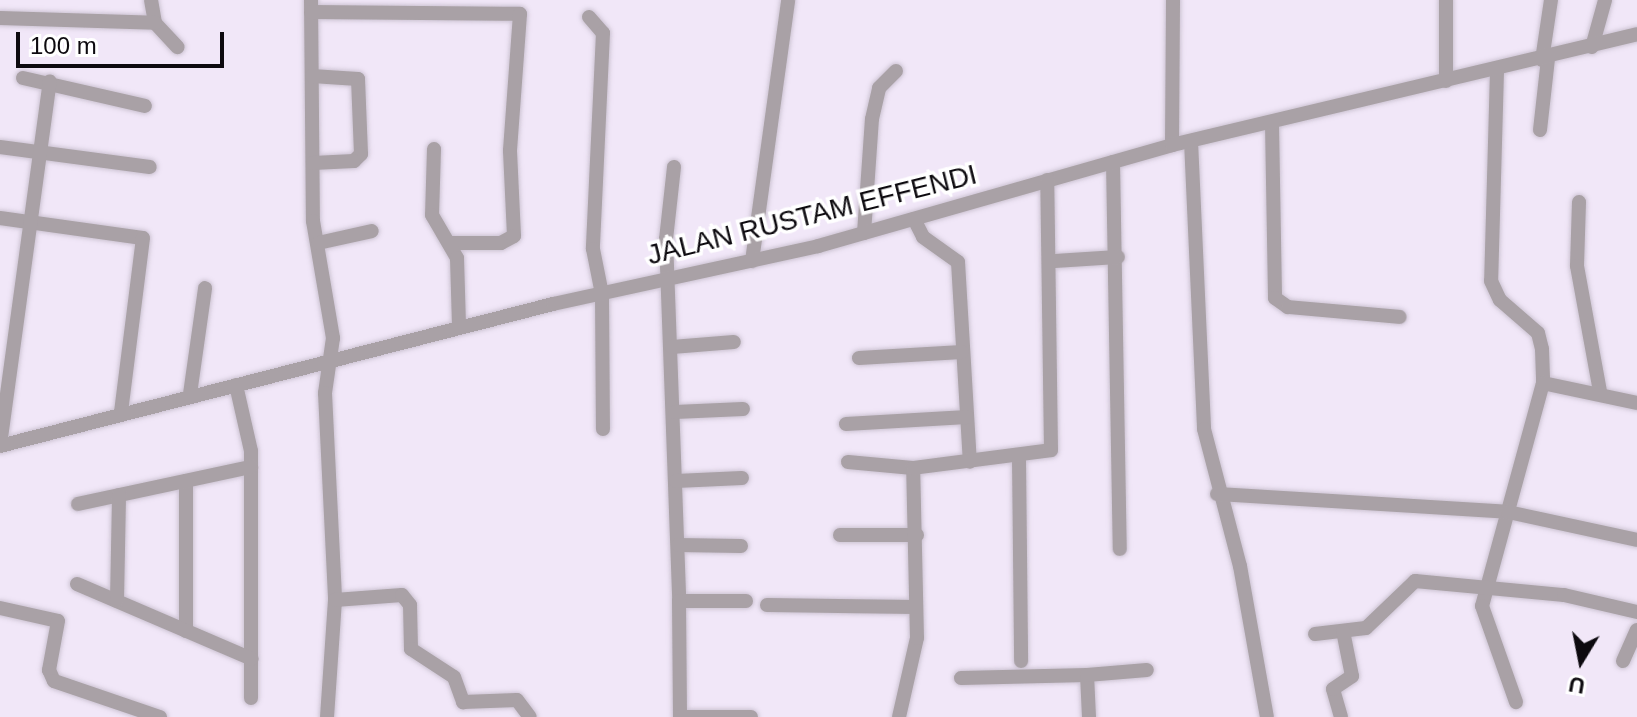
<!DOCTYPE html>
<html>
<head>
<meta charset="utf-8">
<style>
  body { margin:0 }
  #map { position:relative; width:1637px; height:717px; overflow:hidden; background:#f1e7f8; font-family:Arial,sans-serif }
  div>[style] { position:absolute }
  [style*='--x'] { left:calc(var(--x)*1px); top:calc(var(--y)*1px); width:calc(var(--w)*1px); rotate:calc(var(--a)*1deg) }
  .roads { filter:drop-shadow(0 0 2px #cdc4d3) drop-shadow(0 0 2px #cdc4d3) }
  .street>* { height:14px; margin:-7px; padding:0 7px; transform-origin:7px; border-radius:7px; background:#a9a1a6 }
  span { translate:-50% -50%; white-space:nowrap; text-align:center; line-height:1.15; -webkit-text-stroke:7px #fff; paint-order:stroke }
  .street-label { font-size:28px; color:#0d0a0f }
  .north { position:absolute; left:1541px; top:621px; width:80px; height:80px; -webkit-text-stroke:6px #fff; paint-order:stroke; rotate:190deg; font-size:22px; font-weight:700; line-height:32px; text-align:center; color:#0d0a0f }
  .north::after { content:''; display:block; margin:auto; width:28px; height:36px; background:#0d0a0f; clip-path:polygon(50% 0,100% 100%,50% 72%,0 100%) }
  .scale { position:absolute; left:16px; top:32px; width:208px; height:36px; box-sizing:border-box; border:4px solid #0d0a0f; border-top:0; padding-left:10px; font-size:24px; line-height:28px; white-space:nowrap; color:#0d0a0f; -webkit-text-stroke:6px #fff; paint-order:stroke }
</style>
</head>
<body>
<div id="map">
  <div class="roads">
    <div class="street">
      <div style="--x:151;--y:0;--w:23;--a:80"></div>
      <div style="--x:155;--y:23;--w:33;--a:47"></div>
      <div style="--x:311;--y:0;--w:221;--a:89.5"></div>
      <div style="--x:313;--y:221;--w:119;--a:80.3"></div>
      <div style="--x:333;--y:338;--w:56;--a:98.3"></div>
      <div style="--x:325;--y:393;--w:207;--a:87.2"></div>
      <div style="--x:335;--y:600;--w:117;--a:93.9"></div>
      <div style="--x:1446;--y:0;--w:81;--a:90"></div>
      <div style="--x:311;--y:12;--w:209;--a:0.5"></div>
      <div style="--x:520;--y:14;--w:137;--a:94.2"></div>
      <div style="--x:510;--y:151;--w:85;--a:87.3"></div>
      <div style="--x:514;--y:236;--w:15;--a:152"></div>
      <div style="--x:501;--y:243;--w:50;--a:180"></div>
      <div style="--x:589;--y:17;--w:21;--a:49"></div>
      <div style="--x:603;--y:33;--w:216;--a:92.7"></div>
      <div style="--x:593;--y:249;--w:46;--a:78.7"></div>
      <div style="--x:602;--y:294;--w:135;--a:89.6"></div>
      <div style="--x:0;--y:18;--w:155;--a:1.8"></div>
      <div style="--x:1592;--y:47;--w:49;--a:-74.5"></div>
      <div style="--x:1542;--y:60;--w:61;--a:-81.5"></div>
      <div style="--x:1497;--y:71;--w:210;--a:91.6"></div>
      <div style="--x:1491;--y:281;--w:21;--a:65"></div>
      <div style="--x:1500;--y:300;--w:50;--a:41"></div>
      <div style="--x:1538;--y:333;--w:16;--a:76"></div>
      <div style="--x:1542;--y:349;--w:34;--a:88"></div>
      <div style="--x:1543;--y:383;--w:231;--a:105.3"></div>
      <div style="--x:1482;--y:606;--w:102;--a:70.5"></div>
      <div style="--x:312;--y:76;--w:46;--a:3.7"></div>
      <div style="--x:358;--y:79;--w:75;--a:87.7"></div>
      <div style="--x:361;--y:154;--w:10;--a:135"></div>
      <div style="--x:354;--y:161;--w:41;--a:177.2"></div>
      <div style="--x:23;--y:78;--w:125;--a:12.9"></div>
      <div style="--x:1272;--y:124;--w:174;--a:89"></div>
      <div style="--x:1275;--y:298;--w:16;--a:35"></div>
      <div style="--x:1288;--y:307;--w:112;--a:5.1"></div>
      <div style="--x:1540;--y:130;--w:71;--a:-83.6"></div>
      <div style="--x:1191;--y:141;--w:288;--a:87.4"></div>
      <div style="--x:1204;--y:429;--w:142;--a:75.3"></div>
      <div style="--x:1240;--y:566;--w:153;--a:79.9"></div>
      <div style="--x:1172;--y:145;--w:145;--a:-89.6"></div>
      <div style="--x:0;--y:147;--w:151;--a:7.6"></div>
      <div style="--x:434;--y:149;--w:66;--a:91.7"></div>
      <div style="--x:432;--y:215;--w:50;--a:59.8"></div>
      <div style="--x:457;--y:258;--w:69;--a:88.3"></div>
      <div style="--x:1113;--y:162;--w:387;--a:89"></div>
      <div style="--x:674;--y:167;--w:72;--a:96.3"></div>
      <div style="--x:666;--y:239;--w:362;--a:87.9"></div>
      <div style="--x:679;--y:601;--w:67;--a:0"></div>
      <div style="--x:1579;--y:202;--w:64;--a:91.8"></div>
      <div style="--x:1577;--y:266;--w:127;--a:79.6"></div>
      <div style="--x:0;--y:218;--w:144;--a:8"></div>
      <div style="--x:143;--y:238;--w:175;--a:97.2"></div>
      <div style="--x:914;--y:219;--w:20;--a:63"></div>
      <div style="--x:923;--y:237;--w:43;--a:35.5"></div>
      <div style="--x:958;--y:262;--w:200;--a:86.6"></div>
      <div style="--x:864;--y:233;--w:114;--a:-86"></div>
      <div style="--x:872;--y:119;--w:32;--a:-77"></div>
      <div style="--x:879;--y:88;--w:24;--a:-45"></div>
      <div style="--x:318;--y:243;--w:55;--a:-12.5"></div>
      <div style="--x:752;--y:261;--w:263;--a:-82.1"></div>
      <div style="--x:1054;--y:261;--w:64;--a:-3.6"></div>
      <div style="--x:672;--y:347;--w:62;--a:-4.6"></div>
      <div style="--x:859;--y:358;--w:103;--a:-3.3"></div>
      <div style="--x:1543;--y:383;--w:96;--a:12"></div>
      <div style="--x:236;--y:385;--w:68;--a:77.2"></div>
      <div style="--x:251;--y:451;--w:247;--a:90"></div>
      <div style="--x:190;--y:394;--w:107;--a:-81.9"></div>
      <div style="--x:675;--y:412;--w:68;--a:-2.5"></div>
      <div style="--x:846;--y:424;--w:121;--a:-3.3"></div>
      <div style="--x:0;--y:445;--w:367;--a:-82.2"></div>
      <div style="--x:0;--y:446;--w:571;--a:-14.4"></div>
      <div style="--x:553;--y:304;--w:271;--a:-12.3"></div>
      <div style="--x:818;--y:246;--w:368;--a:-15.9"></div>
      <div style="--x:1172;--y:145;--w:478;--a:-13.4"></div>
      <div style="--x:1019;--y:458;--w:203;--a:89.4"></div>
      <div style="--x:848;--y:462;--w:65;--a:5.3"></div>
      <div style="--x:186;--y:481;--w:150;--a:90"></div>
      <div style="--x:676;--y:481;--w:66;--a:-2.6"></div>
      <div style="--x:1217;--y:494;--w:292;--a:3.5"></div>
      <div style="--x:1508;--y:512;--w:132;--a:12.2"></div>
      <div style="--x:78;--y:504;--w:177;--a:-12.1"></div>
      <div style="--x:840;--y:535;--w:77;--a:0"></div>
      <div style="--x:678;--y:545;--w:63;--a:0.9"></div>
      <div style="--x:77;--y:584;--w:190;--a:23.2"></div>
      <div style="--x:335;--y:600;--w:67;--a:-4.3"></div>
      <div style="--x:402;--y:595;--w:13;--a:51"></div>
      <div style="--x:410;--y:605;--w:44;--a:88.7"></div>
      <div style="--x:411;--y:649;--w:51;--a:33.1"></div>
      <div style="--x:454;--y:677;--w:27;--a:70"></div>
      <div style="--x:463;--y:702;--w:54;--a:-2.1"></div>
      <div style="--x:517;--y:700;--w:21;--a:53"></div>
      <div style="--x:117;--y:601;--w:106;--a:-88.9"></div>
      <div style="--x:679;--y:601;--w:116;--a:89.5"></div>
      <div style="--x:767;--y:605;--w:149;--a:0.8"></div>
      <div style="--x:0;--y:608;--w:59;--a:12.6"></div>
      <div style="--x:58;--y:621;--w:50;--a:100.4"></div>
      <div style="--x:49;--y:670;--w:12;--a:66"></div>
      <div style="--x:54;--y:681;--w:112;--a:18.8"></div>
      <div style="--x:1315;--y:634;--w:51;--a:-6.7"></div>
      <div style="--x:1366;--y:628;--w:68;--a:-43.8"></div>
      <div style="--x:1415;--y:581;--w:150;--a:5.4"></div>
      <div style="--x:1564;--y:595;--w:75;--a:13.1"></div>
      <div style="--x:1623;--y:661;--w:34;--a:-66"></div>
      <div style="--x:961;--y:678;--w:126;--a:-1.4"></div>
      <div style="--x:680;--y:717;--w:71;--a:0"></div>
      <div style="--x:899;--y:717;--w:81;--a:-77.2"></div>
      <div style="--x:917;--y:638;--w:170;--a:-91.3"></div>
      <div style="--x:913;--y:468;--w:139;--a:-7.4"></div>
      <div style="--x:1051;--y:450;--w:270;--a:-90.8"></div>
      <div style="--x:1089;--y:717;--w:42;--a:-92.7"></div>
      <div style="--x:1087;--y:675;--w:60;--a:-4.8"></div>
      <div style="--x:1341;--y:717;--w:29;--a:-106"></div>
      <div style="--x:1333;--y:689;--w:23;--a:-34"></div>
      <div style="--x:1352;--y:676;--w:46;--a:-101.3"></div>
    </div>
  </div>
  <div class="street-label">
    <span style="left:812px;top:215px;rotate:-14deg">JALAN RUSTAM EFFENDI</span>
  </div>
  <div class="north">U</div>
  <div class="scale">100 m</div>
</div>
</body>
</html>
